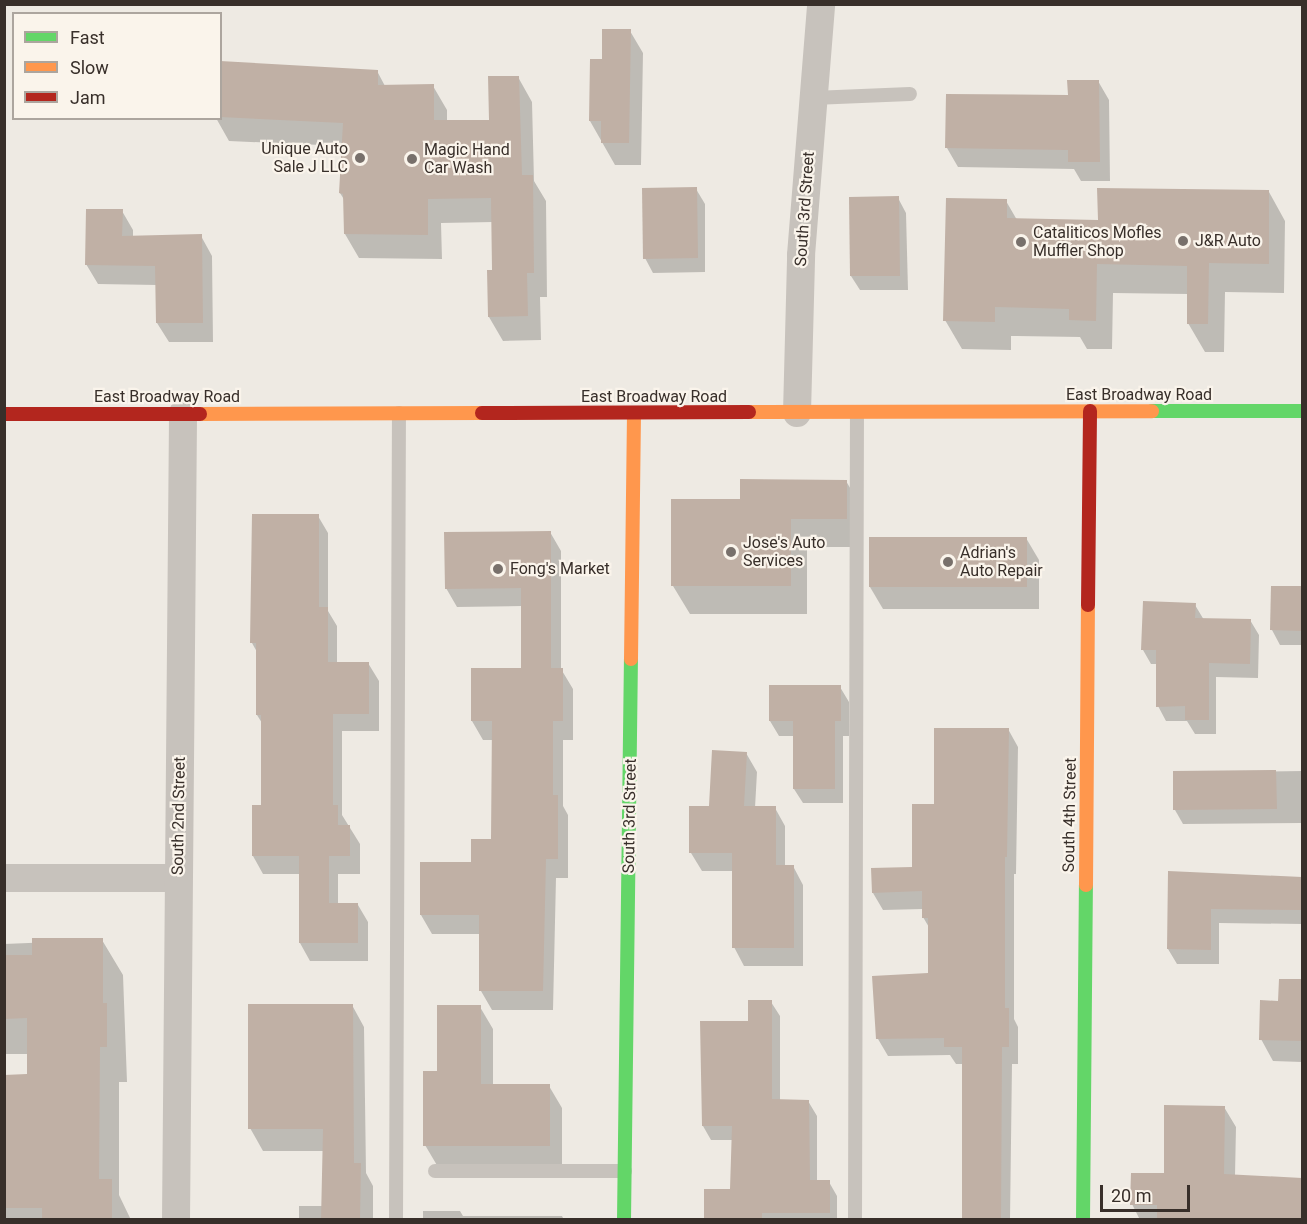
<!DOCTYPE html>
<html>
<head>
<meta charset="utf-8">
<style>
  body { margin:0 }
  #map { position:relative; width:1307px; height:1224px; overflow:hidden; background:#eeeae3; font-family:Roboto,sans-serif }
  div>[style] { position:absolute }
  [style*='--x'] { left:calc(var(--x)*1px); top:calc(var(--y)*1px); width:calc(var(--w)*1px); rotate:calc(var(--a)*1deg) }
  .shadow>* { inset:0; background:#0003 }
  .building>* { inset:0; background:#c0b0a5 }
  .lane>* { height:14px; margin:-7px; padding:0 7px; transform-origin:7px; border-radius:7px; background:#c7c2bc }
  .street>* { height:28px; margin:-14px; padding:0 14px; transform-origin:14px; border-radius:14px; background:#c7c2bc }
  .fast>* { height:14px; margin:-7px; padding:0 7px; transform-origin:7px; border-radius:7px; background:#63d668 }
  .slow>* { height:14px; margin:-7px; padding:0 7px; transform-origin:7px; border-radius:7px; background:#ff974d }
  .jam>* { height:14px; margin:-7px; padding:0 7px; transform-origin:7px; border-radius:7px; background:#b3261e }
  .dots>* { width:16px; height:16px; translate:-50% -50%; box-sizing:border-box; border:3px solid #faf4eb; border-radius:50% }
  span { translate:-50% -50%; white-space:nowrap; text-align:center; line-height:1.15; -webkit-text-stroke:4.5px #faf4eb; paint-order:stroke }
  .poi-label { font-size:16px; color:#382f2a }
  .right { translate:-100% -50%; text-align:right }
  .left { translate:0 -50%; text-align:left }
  .street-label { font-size:16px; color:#382f2a }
  .frame { position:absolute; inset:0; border:6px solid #382f2a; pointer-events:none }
  .legend { position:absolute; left:12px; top:12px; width:210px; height:108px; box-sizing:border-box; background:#faf4eb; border:2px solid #aca59e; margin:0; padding:8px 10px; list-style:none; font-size:18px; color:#382f2a }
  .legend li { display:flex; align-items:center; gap:12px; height:30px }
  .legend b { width:30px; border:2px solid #aca59e }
  .scale { position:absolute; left:1100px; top:1185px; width:90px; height:27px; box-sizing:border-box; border:3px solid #382f2a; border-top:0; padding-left:8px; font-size:18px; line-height:21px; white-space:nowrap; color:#382f2a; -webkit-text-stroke:4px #faf4eb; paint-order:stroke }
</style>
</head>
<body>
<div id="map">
  <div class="shadow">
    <div style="clip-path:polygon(630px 31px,643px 53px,641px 165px,615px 165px,590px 121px,591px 60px,603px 60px)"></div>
    <div style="clip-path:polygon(220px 63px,377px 71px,385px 86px,433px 86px,447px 110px,447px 122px,491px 122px,518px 77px,532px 102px,534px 181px,546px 201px,547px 297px,540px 297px,541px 340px,503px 341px,489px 317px,493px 272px,493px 222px,441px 223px,442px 259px,359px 258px,345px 234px,345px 201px,340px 193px,343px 146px,229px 141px,216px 118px,220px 118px)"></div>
    <div style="clip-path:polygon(1098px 81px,1109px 100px,1110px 181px,1081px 181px,1074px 169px,958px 167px,947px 148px,947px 95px,1069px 97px)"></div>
    <div style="clip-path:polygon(696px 189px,705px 204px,705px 272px,653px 273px,645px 258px)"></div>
    <div style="clip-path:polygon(1269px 192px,1285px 221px,1284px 293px,1225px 292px,1224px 352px,1205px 352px,1188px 323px,1188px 294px,1113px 293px,1112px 349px,1087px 349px,1080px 337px,1011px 336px,1011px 350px,962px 349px,945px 320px,1006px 201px,1017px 220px,1099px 221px)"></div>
    <div style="clip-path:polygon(898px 198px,906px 213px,908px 290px,860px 290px,851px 276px)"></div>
    <div style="clip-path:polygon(122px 211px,133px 230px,133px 237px,201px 236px,212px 256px,213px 342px,169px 342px,157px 323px,157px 285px,98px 284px,86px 264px)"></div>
    <div style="clip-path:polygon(846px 481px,863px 510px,863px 547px,807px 547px,807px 614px,690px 614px,673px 586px,741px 500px)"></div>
    <div style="clip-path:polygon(318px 516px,328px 533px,328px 611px,337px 626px,337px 663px,368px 663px,379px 681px,379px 731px,342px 731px,342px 815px,360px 844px,360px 874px,338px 874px,338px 905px,358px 905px,368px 922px,368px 961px,310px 961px,300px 943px,300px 874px,263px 874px,253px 856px,253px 807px,262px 807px,262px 723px,257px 715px,257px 652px,252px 643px)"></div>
    <div style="clip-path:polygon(550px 532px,561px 551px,561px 669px,573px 689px,573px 740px,563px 740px,563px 806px,568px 815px,568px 878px,556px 878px,553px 1010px,492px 1010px,481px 991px,481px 934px,432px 934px,421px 915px,492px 841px,493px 740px,483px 740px,472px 721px,522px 670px,522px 606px,457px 607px,446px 588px)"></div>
    <div style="clip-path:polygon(1026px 538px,1039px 560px,1039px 609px,883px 609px,870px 587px)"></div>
    <div style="clip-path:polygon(1273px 587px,1302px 587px,1302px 645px,1280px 645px,1272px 630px)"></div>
    <div style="clip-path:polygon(1195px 605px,1204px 620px,1250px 620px,1259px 635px,1258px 678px,1216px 677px,1216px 734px,1195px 734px,1187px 721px,1166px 721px,1158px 706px,1158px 664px,1151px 664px,1143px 650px)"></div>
    <div style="clip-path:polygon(840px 687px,849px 702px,849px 736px,843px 736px,843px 803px,803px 803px,794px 789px,794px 736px,779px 736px,770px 721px)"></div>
    <div style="clip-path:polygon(1008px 729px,1018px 747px,1016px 874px,1014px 874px,1014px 1019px,1018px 1027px,1018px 1064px,1012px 1064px,1010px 1220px,964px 1220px,964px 1064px,956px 1064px,950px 1055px,888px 1056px,878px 1039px,874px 978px,930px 975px,930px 929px,923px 917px,923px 909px,883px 910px,873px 893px,873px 870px,913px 868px,935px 805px)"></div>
    <div style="clip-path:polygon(746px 753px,757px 772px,755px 808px,775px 808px,785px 826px,785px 866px,793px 866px,803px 885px,803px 966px,744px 966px,734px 947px,734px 871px,702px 871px,691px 853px,711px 808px)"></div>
    <div style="clip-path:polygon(1302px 771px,1302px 823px,1183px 824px,1175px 810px,1175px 773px)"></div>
    <div style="clip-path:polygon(1169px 873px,1302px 878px,1302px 924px,1219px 923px,1219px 964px,1177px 964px,1168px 949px)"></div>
    <div style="clip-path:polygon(102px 940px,123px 975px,127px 1082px,119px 1082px,119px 1195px,131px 1220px,4px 1220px,4px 1076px,28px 1075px,28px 1054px,4px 1054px,4px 944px)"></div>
    <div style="clip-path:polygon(1280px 980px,1302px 981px,1302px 1062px,1273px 1061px,1261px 1039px,1279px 1002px)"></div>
    <div style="clip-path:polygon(771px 1002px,780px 1016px,780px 1101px,808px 1101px,817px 1116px,817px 1182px,829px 1182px,837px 1196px,837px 1220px,706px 1220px,731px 1191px,733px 1140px,711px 1140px,703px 1126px,749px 1022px)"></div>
    <div style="clip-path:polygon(352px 1005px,364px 1027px,366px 1173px,373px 1186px,373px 1220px,299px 1220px,299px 1206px,323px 1206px,324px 1151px,263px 1151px,250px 1128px)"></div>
    <div style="clip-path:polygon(480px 1007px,493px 1029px,493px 1086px,549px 1086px,562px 1108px,562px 1167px,438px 1167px,425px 1145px,438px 1073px)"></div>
    <div style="clip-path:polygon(1224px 1107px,1236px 1127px,1235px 1176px,1302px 1179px,1302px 1220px,1140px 1220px,1132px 1204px,1165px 1175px)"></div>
    <div style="clip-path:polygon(423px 1211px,460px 1211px,463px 1216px,562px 1216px,564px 1220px,423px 1220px)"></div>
  </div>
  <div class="building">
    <div style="clip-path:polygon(602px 29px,631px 29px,629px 143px,601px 143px,601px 121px,589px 121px,590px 59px,602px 59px)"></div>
    <div style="clip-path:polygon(220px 61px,378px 70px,378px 85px,434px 84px,434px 120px,489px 120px,488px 76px,519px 76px,522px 175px,533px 175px,534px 273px,527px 273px,528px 316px,488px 317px,487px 270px,492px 270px,491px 198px,428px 199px,428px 235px,344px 234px,343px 194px,339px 193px,343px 123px,220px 117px)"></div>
    <div style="clip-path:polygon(1067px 80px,1099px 80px,1100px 162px,1068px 162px,1068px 150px,945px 148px,946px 94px,1068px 95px)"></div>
    <div style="clip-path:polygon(697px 187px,698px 258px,643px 259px,642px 188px)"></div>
    <div style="clip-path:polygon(1097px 188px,1269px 190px,1269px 264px,1209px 263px,1208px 324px,1187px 324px,1187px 266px,1097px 264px,1096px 321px,1069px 320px,1069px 309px,995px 307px,995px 322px,943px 321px,946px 198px,1007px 199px,1007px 218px,1098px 220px)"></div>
    <div style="clip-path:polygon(899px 196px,900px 276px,850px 276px,849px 197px)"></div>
    <div style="clip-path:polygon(86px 209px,123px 209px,122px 236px,202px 234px,203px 323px,156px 323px,155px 266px,85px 265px)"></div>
    <div style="clip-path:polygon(740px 479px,847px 480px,847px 519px,791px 519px,791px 586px,671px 586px,671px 499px,740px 499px)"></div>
    <div style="clip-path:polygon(252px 514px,319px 514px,319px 607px,328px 607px,328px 662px,369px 662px,369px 714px,333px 714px,333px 805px,338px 805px,338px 825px,350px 825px,350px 856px,329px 856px,329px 903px,358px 903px,358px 943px,299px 943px,299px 856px,252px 856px,252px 805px,261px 805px,261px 715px,256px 715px,256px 643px,250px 643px)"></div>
    <div style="clip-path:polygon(551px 531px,551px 668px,563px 668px,563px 721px,553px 721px,553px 795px,558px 795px,558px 859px,546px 859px,543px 991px,479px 991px,479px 915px,420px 915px,420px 862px,471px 862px,471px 839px,491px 839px,492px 721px,471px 721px,471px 668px,521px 668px,521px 588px,445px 589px,444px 532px)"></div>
    <div style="clip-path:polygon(869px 537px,1027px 537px,1027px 587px,869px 587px)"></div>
    <div style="clip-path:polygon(1271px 586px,1302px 586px,1302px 631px,1270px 630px)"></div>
    <div style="clip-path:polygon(1143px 601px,1196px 603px,1195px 618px,1251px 619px,1250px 664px,1209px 663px,1209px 720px,1185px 720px,1185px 706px,1156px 707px,1156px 650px,1141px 650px)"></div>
    <div style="clip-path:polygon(769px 685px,841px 685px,841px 721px,835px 721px,835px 789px,793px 789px,793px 721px,769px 721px)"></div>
    <div style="clip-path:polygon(934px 728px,1009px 728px,1007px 857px,1005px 857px,1005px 1008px,1009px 1008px,1009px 1047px,1002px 1047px,1001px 1220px,962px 1220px,962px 1047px,944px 1047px,944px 1038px,876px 1039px,872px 976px,928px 973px,928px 918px,922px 918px,922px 891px,872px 893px,871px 868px,912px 867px,912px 804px,934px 804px)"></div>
    <div style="clip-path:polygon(712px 750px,747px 752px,744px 806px,776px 806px,776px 865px,794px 865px,794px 948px,732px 948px,732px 853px,689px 853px,689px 806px,709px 806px)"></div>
    <div style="clip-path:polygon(1276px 770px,1277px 809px,1173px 810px,1173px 771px)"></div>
    <div style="clip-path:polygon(1168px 871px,1302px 877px,1302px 910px,1211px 909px,1211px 950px,1167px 949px)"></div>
    <div style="clip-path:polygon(32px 938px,103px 938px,103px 1003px,107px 1003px,107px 1047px,100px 1047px,99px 1179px,112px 1179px,112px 1220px,42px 1220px,42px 1208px,4px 1208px,4px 1075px,27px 1074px,27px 1018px,4px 1019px,4px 955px,32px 955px)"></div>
    <div style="clip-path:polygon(1279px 979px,1302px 979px,1302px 1041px,1259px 1040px,1260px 1000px,1278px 1001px)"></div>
    <div style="clip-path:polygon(748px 1000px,772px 1000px,772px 1099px,809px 1100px,810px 1180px,830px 1180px,830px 1213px,762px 1213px,762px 1220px,704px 1220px,704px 1189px,730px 1189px,732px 1126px,702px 1126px,700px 1021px,748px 1021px)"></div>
    <div style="clip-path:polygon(248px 1004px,353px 1004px,354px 1163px,361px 1163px,360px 1220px,321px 1220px,323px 1129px,248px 1129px)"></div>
    <div style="clip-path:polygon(437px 1005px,481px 1005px,481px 1084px,550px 1084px,550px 1146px,423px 1146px,423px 1071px,437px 1071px)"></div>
    <div style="clip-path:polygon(1164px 1105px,1225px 1106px,1224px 1174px,1302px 1178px,1302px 1220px,1157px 1220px,1157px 1205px,1130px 1205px,1131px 1173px,1164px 1173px)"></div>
  </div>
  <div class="lane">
    <div style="--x:813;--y:98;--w:97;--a:-2.4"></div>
    <div style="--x:435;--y:1171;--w:190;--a:0"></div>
    <div style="--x:396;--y:1220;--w:807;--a:-89.79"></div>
    <div style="--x:855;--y:1220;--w:807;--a:-89.86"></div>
  </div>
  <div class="street">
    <div style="--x:797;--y:413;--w:158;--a:-88.5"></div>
    <div style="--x:801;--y:255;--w:252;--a:-85.4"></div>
    <div style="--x:4;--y:878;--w:174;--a:0"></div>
    <div style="--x:176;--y:1220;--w:807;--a:-89.5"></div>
  </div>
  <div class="fast">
    <div style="--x:1152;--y:411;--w:150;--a:0"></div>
    <div style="--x:624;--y:1220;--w:561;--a:-89.29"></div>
    <div style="--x:1083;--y:1220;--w:335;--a:-89.5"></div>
  </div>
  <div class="slow">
    <div style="--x:749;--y:412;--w:403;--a:-0.1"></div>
    <div style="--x:200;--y:414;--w:282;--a:-0.2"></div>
    <div style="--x:631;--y:659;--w:246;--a:-89.3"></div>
    <div style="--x:1086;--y:885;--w:280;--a:-89.6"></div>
  </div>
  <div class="jam">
    <div style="--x:482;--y:413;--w:267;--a:-0.2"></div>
    <div style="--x:4;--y:414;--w:196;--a:0"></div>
    <div style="--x:1088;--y:605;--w:194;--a:-89.4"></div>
  </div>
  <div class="dots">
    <div style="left:360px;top:158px;background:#78706b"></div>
    <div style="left:412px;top:159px;background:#78706b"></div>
    <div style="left:1183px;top:241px;background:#78706b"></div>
    <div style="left:1021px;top:242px;background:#78706b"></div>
    <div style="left:731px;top:552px;background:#78706b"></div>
    <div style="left:948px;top:562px;background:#78706b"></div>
    <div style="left:498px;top:569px;background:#78706b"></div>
  </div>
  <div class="poi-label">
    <span class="right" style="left:348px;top:158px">Unique Auto<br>Sale J LLC</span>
    <span class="left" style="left:424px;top:159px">Magic Hand<br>Car Wash</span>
    <span class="left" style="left:1033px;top:242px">Cataliticos Mofles<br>Muffler Shop</span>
    <span class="left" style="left:1195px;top:241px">J&amp;R Auto</span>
    <span class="left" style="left:743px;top:552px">Jose's Auto<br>Services</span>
    <span class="left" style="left:960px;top:562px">Adrian's<br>Auto Repair</span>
    <span class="left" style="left:510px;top:569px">Fong's Market</span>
  </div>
  <div class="street-label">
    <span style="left:805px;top:209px;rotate:-86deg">South 3rd Street</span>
    <span style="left:1139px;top:395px">East Broadway Road</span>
    <span style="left:167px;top:397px">East Broadway Road</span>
    <span style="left:654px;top:397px">East Broadway Road</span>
    <span style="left:1070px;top:815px;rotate:-89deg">South 4th Street</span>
    <span style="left:179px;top:816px;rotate:-89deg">South 2nd Street</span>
    <span style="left:630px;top:816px;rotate:-89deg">South 3rd Street</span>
  </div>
  <div class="frame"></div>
  <ul class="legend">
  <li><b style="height:8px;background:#63d668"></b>Fast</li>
  <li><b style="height:8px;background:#ff974d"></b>Slow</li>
  <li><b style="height:8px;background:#b3261e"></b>Jam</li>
  </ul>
  <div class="scale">20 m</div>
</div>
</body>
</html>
